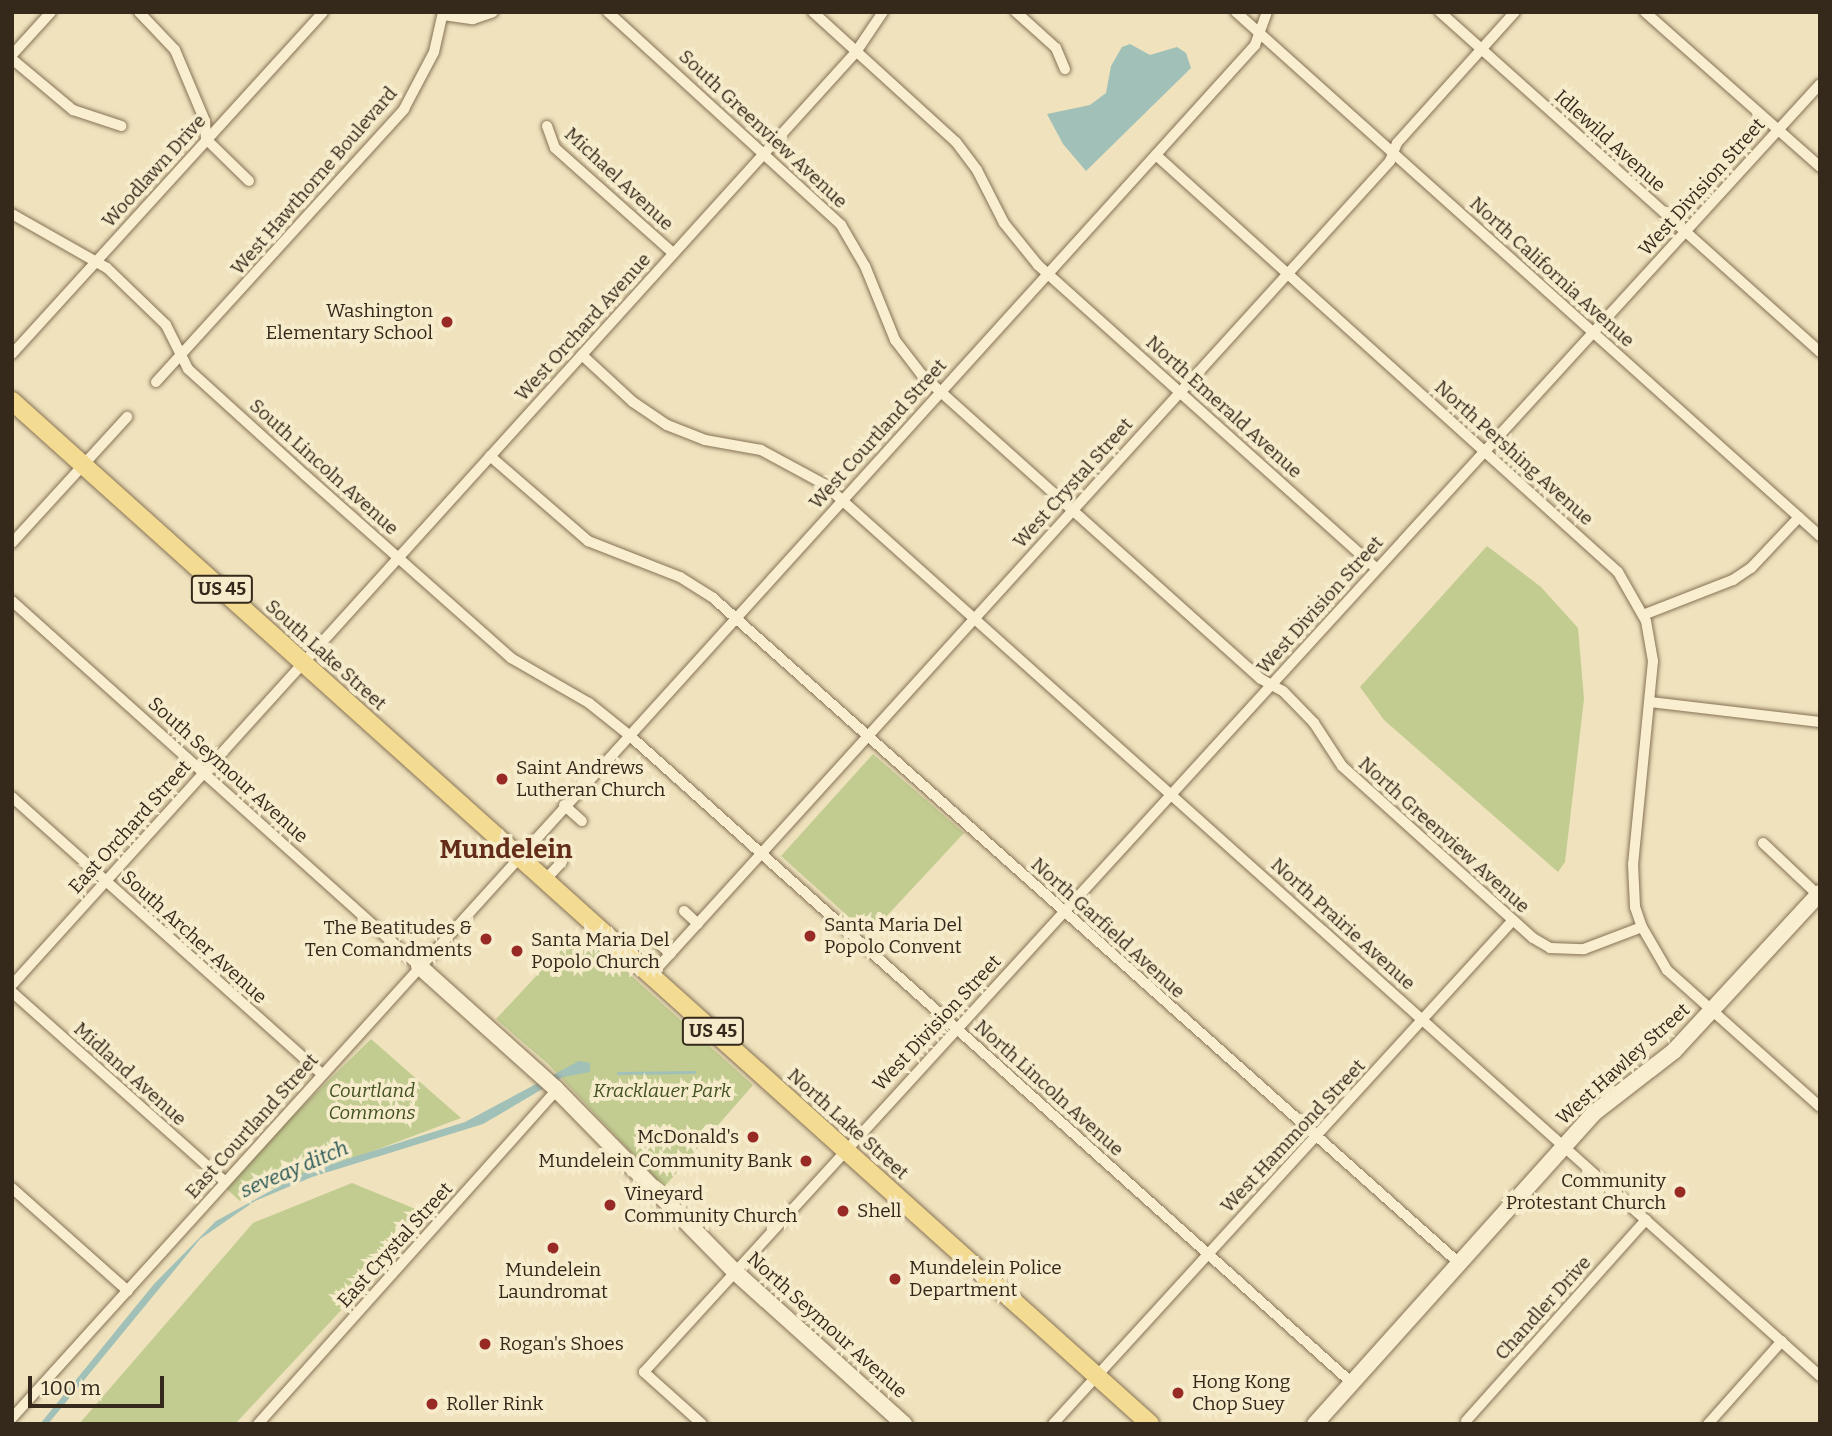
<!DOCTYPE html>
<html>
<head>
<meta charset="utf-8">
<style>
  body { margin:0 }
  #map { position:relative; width:1832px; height:1436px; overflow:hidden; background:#efe2bd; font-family:Bitter,serif }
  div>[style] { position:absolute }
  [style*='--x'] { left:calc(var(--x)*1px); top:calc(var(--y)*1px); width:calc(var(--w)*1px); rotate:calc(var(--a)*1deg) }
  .green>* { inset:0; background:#c2cc91 }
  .water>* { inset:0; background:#a1c0b8 }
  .stream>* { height:2.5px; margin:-1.25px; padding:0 1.25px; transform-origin:1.25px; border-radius:1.25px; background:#a1c0b8 }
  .roads { filter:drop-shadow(0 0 2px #867256) drop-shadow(0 0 2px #867256) }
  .street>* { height:10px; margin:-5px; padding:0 5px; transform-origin:5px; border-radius:5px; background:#f9efd0 }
  .secondary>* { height:16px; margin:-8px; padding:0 8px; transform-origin:8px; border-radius:8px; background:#f9efd0 }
  .primary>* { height:18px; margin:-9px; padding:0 9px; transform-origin:9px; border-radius:9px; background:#f4db92 }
  .dots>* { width:19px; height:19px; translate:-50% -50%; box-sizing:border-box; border:4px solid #f6eccc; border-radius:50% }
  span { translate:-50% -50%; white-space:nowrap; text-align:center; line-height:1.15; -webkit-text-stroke:7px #f6eccc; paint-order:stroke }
  .shield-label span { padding:2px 5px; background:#f6eccc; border:2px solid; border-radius:5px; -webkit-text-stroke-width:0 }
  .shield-label { font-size:18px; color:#35291b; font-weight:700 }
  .street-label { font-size:19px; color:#35291b }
  .poi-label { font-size:19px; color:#35291b }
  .right { translate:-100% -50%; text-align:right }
  .left { translate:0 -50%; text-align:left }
  .park-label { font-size:19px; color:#435221; font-style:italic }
  .water-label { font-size:21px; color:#2a5655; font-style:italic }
  .district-label { font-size:26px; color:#632d19; font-weight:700 }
  .frame { position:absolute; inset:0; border:14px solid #35291b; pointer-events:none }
  .scale { position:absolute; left:28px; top:1376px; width:136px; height:32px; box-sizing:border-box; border:4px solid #35291b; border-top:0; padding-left:9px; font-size:21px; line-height:24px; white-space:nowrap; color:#35291b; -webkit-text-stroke:5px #f6eccc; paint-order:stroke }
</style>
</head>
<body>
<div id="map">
  <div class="green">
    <div style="clip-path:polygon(1487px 546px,1541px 587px,1578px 628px,1584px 699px,1565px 862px,1558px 872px,1384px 720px,1360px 687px)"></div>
    <div style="clip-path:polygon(873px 754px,964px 833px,869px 935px,781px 856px)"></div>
    <div style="clip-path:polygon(587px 936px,753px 1085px,664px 1187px,548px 1064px,496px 1019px,568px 942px)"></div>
    <div style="clip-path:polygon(371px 1039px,461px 1118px,240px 1201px,222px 1185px)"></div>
    <div style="clip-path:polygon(352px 1183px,430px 1215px,235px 1424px,79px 1424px,253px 1223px)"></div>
  </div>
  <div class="water">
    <div style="clip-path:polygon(1130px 44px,1150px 55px,1177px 47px,1186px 53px,1191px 68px,1086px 171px,1063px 144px,1047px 114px,1090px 105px,1106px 93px,1111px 66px,1122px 47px)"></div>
    <div style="clip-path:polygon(579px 1061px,590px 1063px,590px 1072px,563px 1077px,483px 1124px,312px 1177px,255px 1201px,200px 1239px,48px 1424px,40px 1424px,154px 1284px,216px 1221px,303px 1173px,465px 1122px)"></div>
  </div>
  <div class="stream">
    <div style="--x:618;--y:1073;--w:76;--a:-0.8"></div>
  </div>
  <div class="roads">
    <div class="street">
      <div style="--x:139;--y:12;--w:52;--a:46.5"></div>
      <div style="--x:175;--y:50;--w:77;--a:67.1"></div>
      <div style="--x:205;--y:121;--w:18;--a:87"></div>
      <div style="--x:206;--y:139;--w:60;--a:44.3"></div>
      <div style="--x:608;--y:12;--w:316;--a:42.4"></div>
      <div style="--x:841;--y:225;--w:48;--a:59.7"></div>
      <div style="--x:865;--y:266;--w:80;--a:67.9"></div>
      <div style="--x:895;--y:340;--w:44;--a:52.4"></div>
      <div style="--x:922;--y:375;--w:455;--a:41.9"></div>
      <div style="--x:1261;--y:679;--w:25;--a:29"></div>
      <div style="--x:1283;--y:691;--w:45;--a:45.9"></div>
      <div style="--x:1314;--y:723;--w:51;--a:56.9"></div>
      <div style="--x:1342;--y:766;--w:257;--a:42"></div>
      <div style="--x:1533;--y:938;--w:20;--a:30"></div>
      <div style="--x:1550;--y:948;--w:34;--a:2"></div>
      <div style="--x:1584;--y:949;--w:62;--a:-20.8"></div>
      <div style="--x:813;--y:12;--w:193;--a:42.3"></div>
      <div style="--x:956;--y:142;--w:35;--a:53"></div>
      <div style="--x:977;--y:170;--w:59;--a:63"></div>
      <div style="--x:1004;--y:223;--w:54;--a:51"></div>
      <div style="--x:1038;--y:265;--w:454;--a:41.9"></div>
      <div style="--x:1016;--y:12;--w:54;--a:42"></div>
      <div style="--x:1056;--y:48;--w:23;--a:67"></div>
      <div style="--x:1236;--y:12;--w:785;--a:41.9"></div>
      <div style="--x:1440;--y:12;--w:510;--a:41.82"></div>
      <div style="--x:1645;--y:12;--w:234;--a:41.5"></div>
      <div style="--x:443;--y:15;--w:30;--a:8"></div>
      <div style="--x:473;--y:19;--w:21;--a:-19"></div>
      <div style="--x:12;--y:55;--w:58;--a:-47.8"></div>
      <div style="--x:12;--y:59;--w:80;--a:39.9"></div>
      <div style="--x:73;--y:110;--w:51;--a:18.4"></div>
      <div style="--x:547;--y:126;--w:23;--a:70"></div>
      <div style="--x:555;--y:148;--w:158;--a:41.7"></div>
      <div style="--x:1156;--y:155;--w:622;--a:42.07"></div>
      <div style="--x:1618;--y:572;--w:56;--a:60.3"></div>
      <div style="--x:1646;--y:621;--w:41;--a:80.1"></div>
      <div style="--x:1653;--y:661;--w:204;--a:95.6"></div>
      <div style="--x:1633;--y:864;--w:43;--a:87.3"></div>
      <div style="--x:1635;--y:907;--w:21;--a:71"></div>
      <div style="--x:1642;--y:927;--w:50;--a:59.8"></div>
      <div style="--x:1667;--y:970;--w:205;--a:41.8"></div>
      <div style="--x:12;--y:214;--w:109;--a:29.6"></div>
      <div style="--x:107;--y:268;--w:82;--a:44"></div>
      <div style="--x:166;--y:325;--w:49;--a:63.4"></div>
      <div style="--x:188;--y:369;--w:158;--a:42.2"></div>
      <div style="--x:305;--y:475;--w:276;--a:41.6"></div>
      <div style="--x:511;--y:658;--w:90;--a:30"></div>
      <div style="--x:589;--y:703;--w:51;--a:38.7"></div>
      <div style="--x:629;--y:735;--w:971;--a:41.87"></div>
      <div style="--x:12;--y:354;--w:462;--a:-47.7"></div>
      <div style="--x:582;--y:355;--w:69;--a:42.7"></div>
      <div style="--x:633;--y:402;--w:41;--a:34.1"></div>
      <div style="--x:667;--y:425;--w:41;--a:21.5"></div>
      <div style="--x:705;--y:440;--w:57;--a:10.1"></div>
      <div style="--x:761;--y:450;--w:72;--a:28.4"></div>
      <div style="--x:824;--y:484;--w:1337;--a:41.85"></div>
      <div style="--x:156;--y:382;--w:369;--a:-47.7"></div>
      <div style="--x:404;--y:109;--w:64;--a:-62.2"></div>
      <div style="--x:434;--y:52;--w:41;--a:-77.3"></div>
      <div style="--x:490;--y:456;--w:130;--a:40.9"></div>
      <div style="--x:588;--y:541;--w:99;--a:21.4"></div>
      <div style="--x:680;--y:577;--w:38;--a:32"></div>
      <div style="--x:712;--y:597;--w:1001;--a:41.72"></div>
      <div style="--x:12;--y:543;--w:171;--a:-47.6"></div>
      <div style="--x:12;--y:601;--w:547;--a:41.89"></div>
      <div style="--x:1643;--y:615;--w:97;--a:-21.3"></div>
      <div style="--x:1733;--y:580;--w:22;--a:-34"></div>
      <div style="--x:1751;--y:568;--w:70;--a:-46.7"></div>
      <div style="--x:1650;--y:702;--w:171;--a:6.7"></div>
      <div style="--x:12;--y:797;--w:416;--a:41.8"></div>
      <div style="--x:564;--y:805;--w:24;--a:42"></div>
      <div style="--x:1763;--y:843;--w:76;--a:43.4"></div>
      <div style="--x:545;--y:880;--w:25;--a:-47"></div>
      <div style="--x:684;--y:911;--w:19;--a:43"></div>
      <div style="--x:657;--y:942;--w:18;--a:41"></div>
      <div style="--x:651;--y:975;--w:1099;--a:-47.76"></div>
      <div style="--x:1390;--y:161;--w:19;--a:-69"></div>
      <div style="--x:1397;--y:143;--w:176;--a:-48"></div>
      <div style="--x:12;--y:985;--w:1258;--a:-47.87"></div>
      <div style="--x:856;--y:52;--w:48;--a:-56"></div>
      <div style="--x:12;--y:992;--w:285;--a:41.7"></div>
      <div style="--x:12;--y:1188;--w:155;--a:41.6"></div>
      <div style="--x:12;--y:1418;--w:1852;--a:-47.84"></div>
      <div style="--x:1255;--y:45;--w:35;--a:-70"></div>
      <div style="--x:1466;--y:1421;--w:270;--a:-48.2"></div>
      <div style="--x:258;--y:1424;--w:448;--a:-48.2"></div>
      <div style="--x:702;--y:1424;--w:78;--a:-138.1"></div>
      <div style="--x:644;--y:1372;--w:1744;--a:-47.6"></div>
      <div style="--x:1053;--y:1424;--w:682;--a:-47.61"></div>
      <div style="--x:1708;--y:1424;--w:111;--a:-48.3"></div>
    </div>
    <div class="secondary">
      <div style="--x:419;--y:966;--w:184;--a:41.9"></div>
      <div style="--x:556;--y:1089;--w:255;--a:45.6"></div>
      <div style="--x:734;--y:1271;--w:229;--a:42"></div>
      <div style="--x:1315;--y:1424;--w:418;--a:-48.1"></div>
      <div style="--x:1594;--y:1113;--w:101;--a:-37.8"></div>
      <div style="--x:1674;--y:1051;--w:215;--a:-47.3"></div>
    </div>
    <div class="primary">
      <div style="--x:12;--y:401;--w:1530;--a:41.95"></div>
    </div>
  </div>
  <div class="dots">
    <div style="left:447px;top:322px;background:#972a24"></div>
    <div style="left:502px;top:779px;background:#972a24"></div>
    <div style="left:810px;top:936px;background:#972a24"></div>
    <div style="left:486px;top:939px;background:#972a24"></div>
    <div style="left:517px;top:951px;background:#972a24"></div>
    <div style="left:753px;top:1137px;background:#972a24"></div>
    <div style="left:806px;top:1161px;background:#972a24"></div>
    <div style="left:1680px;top:1192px;background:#972a24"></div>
    <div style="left:610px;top:1205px;background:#972a24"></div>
    <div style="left:843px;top:1211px;background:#972a24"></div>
    <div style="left:553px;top:1248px;background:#972a24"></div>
    <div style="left:895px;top:1279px;background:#972a24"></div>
    <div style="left:485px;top:1344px;background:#972a24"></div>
    <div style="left:1178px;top:1393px;background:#972a24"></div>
    <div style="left:432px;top:1404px;background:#972a24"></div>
  </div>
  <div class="shield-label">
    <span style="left:222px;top:589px">US 45</span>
    <span style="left:713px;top:1031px">US 45</span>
  </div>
  <div class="street-label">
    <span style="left:763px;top:129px;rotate:43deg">South Greenview Avenue</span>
    <span style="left:1610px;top:141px;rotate:42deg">Idlewild Avenue</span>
    <span style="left:154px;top:171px;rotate:-48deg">Woodlawn Drive</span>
    <span style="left:619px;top:179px;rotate:43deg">Michael Avenue</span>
    <span style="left:314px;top:181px;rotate:-49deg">West Hawthorne Boulevard</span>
    <span style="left:1702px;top:187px;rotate:-48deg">West Division Street</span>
    <span style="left:1552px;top:272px;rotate:42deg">North California Avenue</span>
    <span style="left:583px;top:327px;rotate:-48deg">West Orchard Avenue</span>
    <span style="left:1224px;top:407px;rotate:42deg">North Emerald Avenue</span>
    <span style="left:878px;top:434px;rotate:-48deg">West Courtland Street</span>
    <span style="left:1514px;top:453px;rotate:42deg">North Pershing Avenue</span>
    <span style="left:324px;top:467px;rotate:42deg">South Lincoln Avenue</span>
    <span style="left:1073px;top:483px;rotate:-48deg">West Crystal Street</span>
    <span style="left:1320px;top:605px;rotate:-48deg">West Division Street</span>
    <span style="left:326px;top:655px;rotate:42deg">South Lake Street</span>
    <span style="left:228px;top:770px;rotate:42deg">South Seymour Avenue</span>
    <span style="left:130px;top:827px;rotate:-48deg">East Orchard Street</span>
    <span style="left:1444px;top:835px;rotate:42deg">North Greenview Avenue</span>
    <span style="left:1343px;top:924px;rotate:42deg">North Prairie Avenue</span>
    <span style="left:1108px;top:928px;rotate:42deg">North Garfield Avenue</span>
    <span style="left:194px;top:937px;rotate:42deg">South Archer Avenue</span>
    <span style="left:937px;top:1023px;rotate:-47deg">West Division Street</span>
    <span style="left:1623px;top:1064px;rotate:-42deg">West Hawley Street</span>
    <span style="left:130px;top:1074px;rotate:42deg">Midland Avenue</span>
    <span style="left:1049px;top:1088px;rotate:42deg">North Lincoln Avenue</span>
    <span style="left:848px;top:1124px;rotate:42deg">North Lake Street</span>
    <span style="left:252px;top:1126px;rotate:-48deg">East Courtland Street</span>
    <span style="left:1293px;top:1136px;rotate:-47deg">West Hammond Street</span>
    <span style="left:395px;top:1245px;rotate:-48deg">East Crystal Street</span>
    <span style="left:1543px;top:1308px;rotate:-48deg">Chandler Drive</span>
    <span style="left:827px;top:1325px;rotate:42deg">North Seymour Avenue</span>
  </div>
  <div class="poi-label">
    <span class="right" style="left:433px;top:322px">Washington<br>Elementary School</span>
    <span class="left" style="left:516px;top:779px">Saint Andrews<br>Lutheran Church</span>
    <span class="left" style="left:824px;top:936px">Santa Maria Del<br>Popolo Convent</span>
    <span class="right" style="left:472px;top:939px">The Beatitudes &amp;<br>Ten Comandments</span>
    <span class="left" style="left:531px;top:951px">Santa Maria Del<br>Popolo Church</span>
    <span class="right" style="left:739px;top:1137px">McDonald's</span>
    <span class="right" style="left:792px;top:1161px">Mundelein Community Bank</span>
    <span class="right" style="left:1666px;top:1192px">Community<br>Protestant Church</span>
    <span class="left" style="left:624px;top:1205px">Vineyard<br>Community Church</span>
    <span class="left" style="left:857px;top:1211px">Shell</span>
    <span class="left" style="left:909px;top:1279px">Mundelein Police<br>Department</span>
    <span style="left:553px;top:1281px">Mundelein<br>Laundromat</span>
    <span class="left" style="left:499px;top:1344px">Rogan's Shoes</span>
    <span class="left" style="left:1192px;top:1393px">Hong Kong<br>Chop Suey</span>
    <span class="left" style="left:446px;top:1404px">Roller Rink</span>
  </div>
  <div class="park-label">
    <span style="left:372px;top:1102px">Courtland<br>Commons</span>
    <span style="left:662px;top:1091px">Kracklauer Park</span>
  </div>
  <div class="water-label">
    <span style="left:294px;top:1169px;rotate:-23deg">seveay ditch</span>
  </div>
  <div class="district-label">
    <span style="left:506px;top:850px">Mundelein</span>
  </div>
  <div class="frame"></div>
  <div class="scale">100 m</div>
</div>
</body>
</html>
